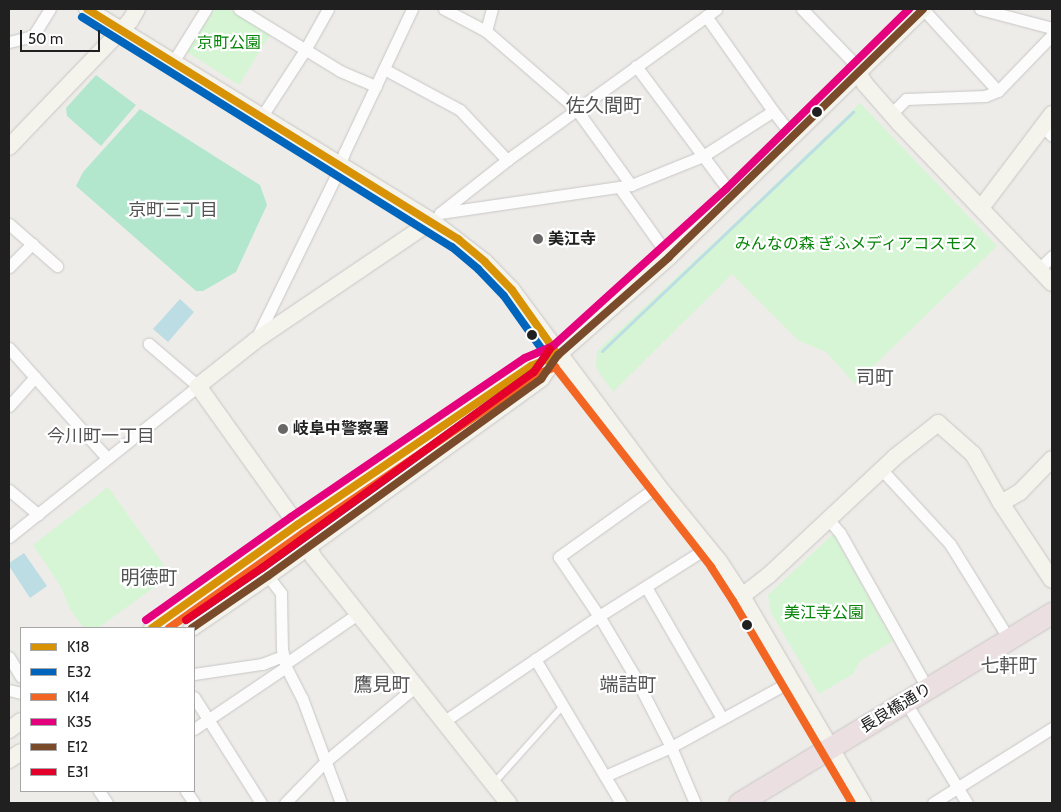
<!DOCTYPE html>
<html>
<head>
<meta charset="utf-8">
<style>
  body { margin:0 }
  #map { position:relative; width:1061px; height:812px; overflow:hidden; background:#eeece9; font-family:Cabin,"Noto Sans JP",sans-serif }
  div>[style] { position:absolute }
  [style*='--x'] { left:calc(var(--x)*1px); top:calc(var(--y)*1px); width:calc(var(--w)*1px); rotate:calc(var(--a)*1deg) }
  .park>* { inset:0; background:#d6f5d4 }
  .pitch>* { inset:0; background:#b2e7ce }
  .water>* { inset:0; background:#bbdde3 }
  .stream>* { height:3px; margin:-1.5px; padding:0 1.5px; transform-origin:1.5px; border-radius:1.5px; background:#bbdde3 }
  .roads { filter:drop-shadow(0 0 1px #c7c6c5) drop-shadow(0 0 1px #c7c6c5) }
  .lane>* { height:5.5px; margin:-2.75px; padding:0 2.75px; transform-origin:2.75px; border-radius:2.75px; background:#fcfcfc }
  .street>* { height:11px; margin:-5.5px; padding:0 5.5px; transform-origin:5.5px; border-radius:5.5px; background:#fcfcfc }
  .secondary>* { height:16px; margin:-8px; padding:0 8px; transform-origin:8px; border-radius:8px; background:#f4f4ec }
  .highway>* { height:21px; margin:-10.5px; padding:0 10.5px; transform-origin:10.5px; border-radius:10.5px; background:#ebdfe1 }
  .bus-1>* { height:8px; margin:-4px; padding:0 4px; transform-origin:4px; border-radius:4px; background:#d79205 }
  .bus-2>* { height:8px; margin:-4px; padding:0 4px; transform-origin:4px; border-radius:4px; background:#0065bd }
  .bus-3>* { height:8px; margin:-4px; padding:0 4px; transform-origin:4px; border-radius:4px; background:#f26522 }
  .bus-4>* { height:8px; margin:-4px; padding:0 4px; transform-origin:4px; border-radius:4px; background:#e5007d }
  .bus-5>* { height:8px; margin:-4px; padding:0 4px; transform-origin:4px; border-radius:4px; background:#7a4b2a }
  .bus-6>* { height:8px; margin:-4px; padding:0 4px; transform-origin:4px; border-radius:4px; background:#e4002b }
  .dots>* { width:14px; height:14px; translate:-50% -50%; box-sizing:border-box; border:2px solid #fff; border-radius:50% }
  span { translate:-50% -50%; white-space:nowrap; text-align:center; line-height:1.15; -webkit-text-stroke:4.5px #fff; paint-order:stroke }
  .park-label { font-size:16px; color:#078509 }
  .poi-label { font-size:16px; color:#202020; font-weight:700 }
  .left { translate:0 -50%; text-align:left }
  .street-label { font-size:16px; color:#202020 }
  .neighbourhood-label { font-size:18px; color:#535353 }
  .quarter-label { font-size:19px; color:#535353 }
  .frame { position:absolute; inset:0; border:10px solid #202020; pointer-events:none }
  .legend { position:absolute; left:20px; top:627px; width:175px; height:165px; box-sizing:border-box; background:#fff; border:1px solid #a6a6a6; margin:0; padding:6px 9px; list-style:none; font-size:15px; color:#202020 }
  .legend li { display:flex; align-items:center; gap:10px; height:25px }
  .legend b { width:25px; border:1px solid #a6a6a6 }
  .scale { position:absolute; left:20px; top:30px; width:80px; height:22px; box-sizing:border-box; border:2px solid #202020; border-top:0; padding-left:6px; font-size:15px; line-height:18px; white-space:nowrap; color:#202020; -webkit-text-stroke:4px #fff; paint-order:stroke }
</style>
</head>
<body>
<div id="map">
  <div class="park">
    <div style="clip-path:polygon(215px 9px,228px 9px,270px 35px,239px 85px,187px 52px)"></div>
    <div style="clip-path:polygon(860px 103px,997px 246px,855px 384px,826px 352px,798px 340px,732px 274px,613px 392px,596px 368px,597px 351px,721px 236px)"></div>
    <div style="clip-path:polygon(108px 487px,171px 575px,98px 628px,84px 628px,70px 609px,60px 585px,33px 545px)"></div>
    <div style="clip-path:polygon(833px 534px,893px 641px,860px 661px,853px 674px,819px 694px,771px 613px,768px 595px)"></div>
  </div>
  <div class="pitch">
    <div style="clip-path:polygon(96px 75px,136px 105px,101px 146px,67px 116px,66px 108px)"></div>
    <div style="clip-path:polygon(140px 109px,260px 185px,267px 205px,236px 272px,203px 291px,196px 291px,76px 186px,83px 172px)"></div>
  </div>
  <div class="water">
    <div style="clip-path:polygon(180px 299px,194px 312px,168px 342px,153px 329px)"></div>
    <div style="clip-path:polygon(24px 553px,47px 586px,30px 598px,9px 566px,9px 563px)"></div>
  </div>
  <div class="stream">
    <div style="--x:602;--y:351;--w:347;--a:-43.6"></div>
  </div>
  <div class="roads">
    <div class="lane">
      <div style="--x:494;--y:783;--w:103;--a:-48.1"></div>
    </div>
    <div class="street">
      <div style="--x:239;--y:9;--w:119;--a:31.5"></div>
      <div style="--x:340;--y:71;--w:39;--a:23"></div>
      <div style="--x:444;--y:9;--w:47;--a:27.6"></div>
      <div style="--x:486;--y:31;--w:119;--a:40.9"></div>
      <div style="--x:576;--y:109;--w:94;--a:54.1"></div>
      <div style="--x:802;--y:9;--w:71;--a:46.1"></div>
      <div style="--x:851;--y:60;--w:14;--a:60"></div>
      <div style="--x:923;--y:9;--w:111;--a:47.6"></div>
      <div style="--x:980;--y:9;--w:74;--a:14.8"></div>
      <div style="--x:706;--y:16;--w:116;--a:54.8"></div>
      <div style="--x:486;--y:31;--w:23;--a:-75"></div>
      <div style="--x:9;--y:42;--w:25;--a:-14"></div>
      <div style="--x:33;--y:36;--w:32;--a:-58"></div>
      <div style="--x:173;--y:62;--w:62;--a:-58.1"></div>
      <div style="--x:636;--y:66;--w:162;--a:53.3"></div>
      <div style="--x:384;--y:69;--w:86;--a:28.3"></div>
      <div style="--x:460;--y:110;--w:69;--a:46.8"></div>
      <div style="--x:892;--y:113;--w:20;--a:-45"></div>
      <div style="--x:906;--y:99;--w:79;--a:-2.2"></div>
      <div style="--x:985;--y:96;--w:14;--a:-21"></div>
      <div style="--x:998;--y:91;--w:78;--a:-46"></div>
      <div style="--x:262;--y:116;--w:79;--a:-56.9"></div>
      <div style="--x:305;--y:50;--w:47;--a:-60.7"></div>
      <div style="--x:1043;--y:126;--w:13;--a:48"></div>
      <div style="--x:620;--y:188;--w:85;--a:54.6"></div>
      <div style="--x:440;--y:213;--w:193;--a:-8.3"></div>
      <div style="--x:631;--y:185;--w:78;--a:-21.9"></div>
      <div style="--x:703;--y:156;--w:83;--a:-32.7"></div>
      <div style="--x:773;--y:111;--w:33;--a:52"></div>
      <div style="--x:440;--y:213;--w:85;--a:-38.3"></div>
      <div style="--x:507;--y:160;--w:258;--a:-35.8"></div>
      <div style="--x:9;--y:224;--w:64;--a:41.2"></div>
      <div style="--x:9;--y:267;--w:33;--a:-45"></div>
      <div style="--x:1039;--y:269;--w:18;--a:-45"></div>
      <div style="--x:256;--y:339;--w:179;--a:-63.9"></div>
      <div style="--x:335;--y:178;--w:27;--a:-70"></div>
      <div style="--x:344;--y:153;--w:159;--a:-64.7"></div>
      <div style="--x:9;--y:348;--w:147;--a:48.3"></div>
      <div style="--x:9;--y:406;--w:39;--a:-48"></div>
      <div style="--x:882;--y:470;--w:100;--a:47.4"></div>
      <div style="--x:950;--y:544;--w:112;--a:58.2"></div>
      <div style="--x:658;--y:486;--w:122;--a:144.4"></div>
      <div style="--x:559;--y:557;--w:71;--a:55.9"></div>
      <div style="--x:599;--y:616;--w:69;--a:59.3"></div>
      <div style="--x:634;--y:675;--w:81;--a:62.8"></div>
      <div style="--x:671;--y:747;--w:61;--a:66.8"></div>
      <div style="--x:9;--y:490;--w:38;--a:40"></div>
      <div style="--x:829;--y:520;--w:17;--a:50"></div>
      <div style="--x:840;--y:533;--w:179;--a:60.6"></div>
      <div style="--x:9;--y:537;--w:242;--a:-38.6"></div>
      <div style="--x:198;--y:386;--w:65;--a:-139.4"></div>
      <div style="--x:268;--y:576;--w:21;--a:53"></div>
      <div style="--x:281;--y:593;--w:56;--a:89"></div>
      <div style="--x:282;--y:649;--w:18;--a:77"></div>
      <div style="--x:286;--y:667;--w:35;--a:63"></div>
      <div style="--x:302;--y:698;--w:112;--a:69.6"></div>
      <div style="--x:646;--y:587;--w:151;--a:59.9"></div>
      <div style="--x:9;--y:657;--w:23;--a:59"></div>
      <div style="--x:535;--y:659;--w:168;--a:59.2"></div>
      <div style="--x:285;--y:664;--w:90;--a:-34.6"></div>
      <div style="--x:194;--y:674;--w:69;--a:-8.4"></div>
      <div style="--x:262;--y:664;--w:22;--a:-21"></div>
      <div style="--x:9;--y:690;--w:12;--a:14"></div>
      <div style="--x:194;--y:697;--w:125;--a:57.7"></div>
      <div style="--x:911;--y:711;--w:108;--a:58.7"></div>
      <div style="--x:443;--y:722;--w:189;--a:-34.2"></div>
      <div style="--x:599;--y:616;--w:129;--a:-32.3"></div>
      <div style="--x:194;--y:729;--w:111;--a:-34"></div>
      <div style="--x:605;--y:776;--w:72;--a:-23.7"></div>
      <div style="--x:671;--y:747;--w:137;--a:-28.8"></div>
      <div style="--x:99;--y:791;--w:14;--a:56"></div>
      <div style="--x:186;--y:791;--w:14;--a:56"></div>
      <div style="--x:285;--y:803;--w:59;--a:-45.7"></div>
      <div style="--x:326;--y:761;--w:117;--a:-39.8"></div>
      <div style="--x:933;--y:803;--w:141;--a:-32.2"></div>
    </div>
    <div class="secondary">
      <div style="--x:87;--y:9;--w:405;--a:31.6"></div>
      <div style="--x:432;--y:221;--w:67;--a:37.7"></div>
      <div style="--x:485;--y:262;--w:39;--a:46"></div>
      <div style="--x:512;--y:290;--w:244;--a:53.3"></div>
      <div style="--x:658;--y:486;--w:97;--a:50.9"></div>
      <div style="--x:719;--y:561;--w:42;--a:56.7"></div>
      <div style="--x:742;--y:596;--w:240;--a:59.7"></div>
      <div style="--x:858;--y:72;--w:14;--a:60"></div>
      <div style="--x:865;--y:84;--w:53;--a:48.8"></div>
      <div style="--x:900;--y:124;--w:220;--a:46.3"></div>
      <div style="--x:9;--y:147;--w:175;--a:-46.2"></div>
      <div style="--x:130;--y:21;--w:14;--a:-60"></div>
      <div style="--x:981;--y:208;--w:118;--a:-52.9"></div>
      <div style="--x:432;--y:221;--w:214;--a:145.9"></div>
      <div style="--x:255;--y:341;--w:73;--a:141.7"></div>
      <div style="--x:198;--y:386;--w:171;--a:54.5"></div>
      <div style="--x:297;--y:525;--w:37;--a:63"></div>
      <div style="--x:314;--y:558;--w:313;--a:51.6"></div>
      <div style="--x:1001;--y:503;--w:22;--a:-30"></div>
      <div style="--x:1020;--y:492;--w:46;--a:-45.9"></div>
      <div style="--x:742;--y:596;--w:33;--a:-38"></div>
      <div style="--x:768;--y:576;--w:174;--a:-43.1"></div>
      <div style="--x:895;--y:457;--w:55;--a:-38.3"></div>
      <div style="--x:938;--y:423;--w:47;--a:41.5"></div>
      <div style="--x:973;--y:454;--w:56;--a:60.3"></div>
      <div style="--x:1001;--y:503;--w:92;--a:56.5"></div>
      <div style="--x:152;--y:628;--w:178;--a:-35.4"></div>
      <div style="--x:297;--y:525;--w:283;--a:-34.2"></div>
      <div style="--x:531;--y:366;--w:29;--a:-22"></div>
      <div style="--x:192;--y:628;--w:92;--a:-34.4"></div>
      <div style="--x:268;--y:576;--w:337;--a:-35.8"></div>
      <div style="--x:541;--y:379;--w:29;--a:-55"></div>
      <div style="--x:558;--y:355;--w:148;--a:-41.4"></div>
      <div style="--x:669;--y:257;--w:355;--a:-44.3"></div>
      <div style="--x:9;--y:730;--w:15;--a:-37"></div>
      <div style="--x:9;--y:760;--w:14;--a:-34"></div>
    </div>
    <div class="highway">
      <div style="--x:739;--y:803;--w:366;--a:-31.3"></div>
    </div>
  </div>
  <div class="bus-1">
    <div style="--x:87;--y:9;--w:437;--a:31.8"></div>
    <div style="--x:458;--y:239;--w:35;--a:40"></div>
    <div style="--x:485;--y:262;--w:39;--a:46"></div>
    <div style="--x:512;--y:290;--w:80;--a:54.7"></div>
    <div style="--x:558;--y:355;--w:29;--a:158"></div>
    <div style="--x:531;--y:366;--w:283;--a:145.8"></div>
    <div style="--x:297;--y:525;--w:178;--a:144.6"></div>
  </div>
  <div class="bus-2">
    <div style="--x:82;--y:17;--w:436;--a:31.9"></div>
    <div style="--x:452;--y:247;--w:34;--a:40"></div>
    <div style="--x:478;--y:269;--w:37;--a:46"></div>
    <div style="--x:504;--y:296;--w:72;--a:54.6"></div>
    <div style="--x:546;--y:355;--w:21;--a:125"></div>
    <div style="--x:534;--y:372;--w:335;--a:144.2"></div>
    <div style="--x:262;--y:568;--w:92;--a:145.6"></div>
  </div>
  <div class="bus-3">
    <div style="--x:169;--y:628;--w:164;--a:-35.3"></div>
    <div style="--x:303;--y:533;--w:282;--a:-34.1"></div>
    <div style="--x:536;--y:375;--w:21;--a:-23"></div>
    <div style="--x:555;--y:367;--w:254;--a:52"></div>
    <div style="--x:711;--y:567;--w:40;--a:57.1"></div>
    <div style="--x:733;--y:601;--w:234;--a:59.5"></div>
  </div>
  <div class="bus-4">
    <div style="--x:146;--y:620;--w:178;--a:-35.4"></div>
    <div style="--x:291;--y:517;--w:283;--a:-34.2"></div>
    <div style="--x:525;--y:358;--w:30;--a:-23"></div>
    <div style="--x:553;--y:346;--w:234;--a:-42.2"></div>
    <div style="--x:726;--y:189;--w:257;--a:-44.5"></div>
  </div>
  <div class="bus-5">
    <div style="--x:192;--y:628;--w:92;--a:-34.4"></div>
    <div style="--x:268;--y:576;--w:337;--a:-35.8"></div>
    <div style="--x:541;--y:379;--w:29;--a:-55"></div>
    <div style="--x:558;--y:355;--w:148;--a:-41.4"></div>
    <div style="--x:669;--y:257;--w:355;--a:-44.3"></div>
  </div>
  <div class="bus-6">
    <div style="--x:186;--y:620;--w:92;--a:-34.4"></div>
    <div style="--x:262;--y:568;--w:335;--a:-35.8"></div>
    <div style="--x:534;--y:372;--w:28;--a:-55"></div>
  </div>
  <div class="dots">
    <div style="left:817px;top:112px;background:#202020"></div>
    <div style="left:538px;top:239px;background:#686766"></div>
    <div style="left:532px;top:335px;background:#202020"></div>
    <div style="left:283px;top:429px;background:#686766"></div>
    <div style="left:747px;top:625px;background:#202020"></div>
  </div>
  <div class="park-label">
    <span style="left:229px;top:43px">京町公園</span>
    <span style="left:856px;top:244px">みんなの森 ぎふメディアコスモス</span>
    <span style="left:824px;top:613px">美江寺公園</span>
  </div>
  <div class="poi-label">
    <span class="left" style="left:548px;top:239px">美江寺</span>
    <span class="left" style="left:293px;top:429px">岐阜中警察署</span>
  </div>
  <div class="street-label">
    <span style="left:896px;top:708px;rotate:-31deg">長良橋通り</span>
  </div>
  <div class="neighbourhood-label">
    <span style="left:173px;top:210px">京町三丁目</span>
    <span style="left:101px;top:436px">今川町一丁目</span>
  </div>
  <div class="quarter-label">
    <span style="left:604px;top:106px">佐久間町</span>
    <span style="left:875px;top:378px">司町</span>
    <span style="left:149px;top:578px">明徳町</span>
    <span style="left:1009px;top:666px">七軒町</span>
    <span style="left:382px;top:685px">鷹見町</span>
    <span style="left:628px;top:685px">端詰町</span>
  </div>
  <div class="frame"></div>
  <ul class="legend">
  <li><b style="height:6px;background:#d79205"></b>K18</li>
  <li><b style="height:6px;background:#0065bd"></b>E32</li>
  <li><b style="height:6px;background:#f26522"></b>K14</li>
  <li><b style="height:6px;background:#e5007d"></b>K35</li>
  <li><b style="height:6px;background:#7a4b2a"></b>E12</li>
  <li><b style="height:6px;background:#e4002b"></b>E31</li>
  </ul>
  <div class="scale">50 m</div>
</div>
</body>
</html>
